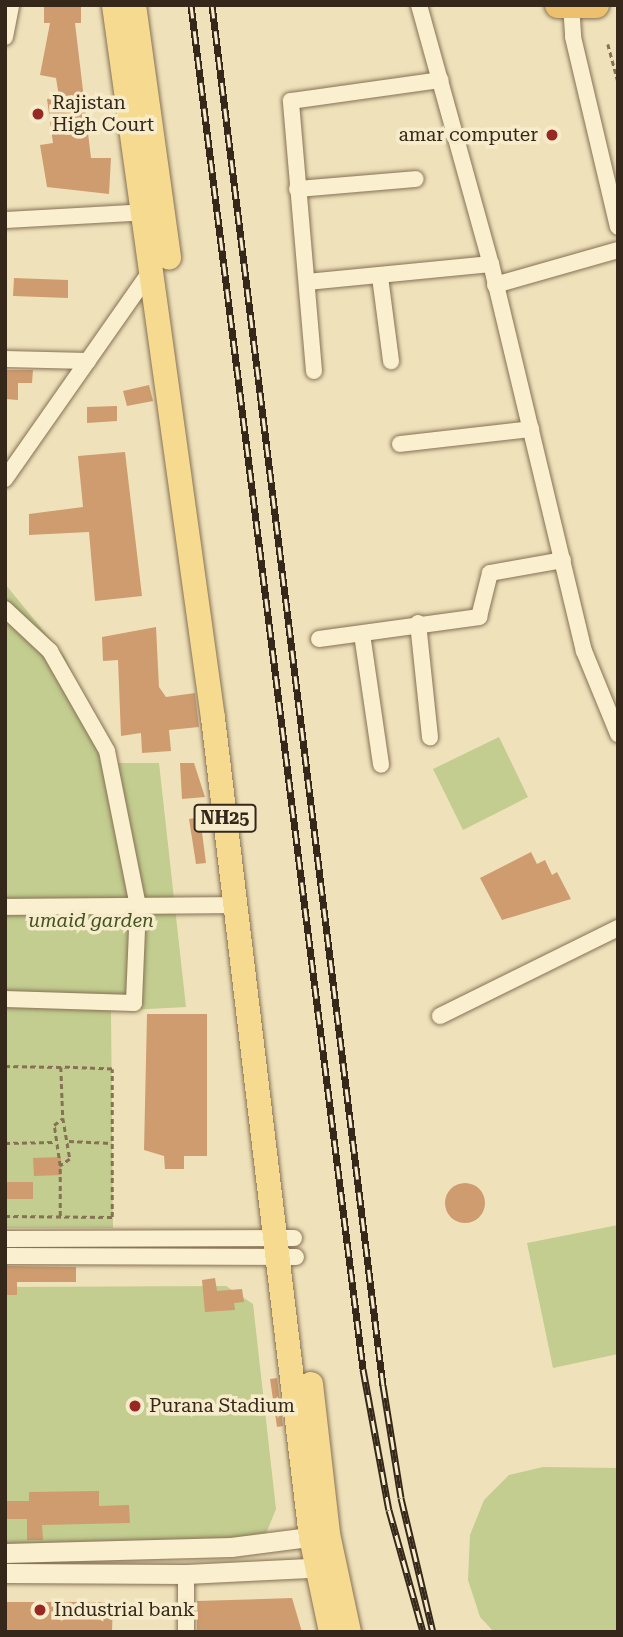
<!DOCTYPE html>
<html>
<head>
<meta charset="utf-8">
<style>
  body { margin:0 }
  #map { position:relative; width:623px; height:1637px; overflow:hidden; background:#efe2bb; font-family:"Roboto Serif",serif }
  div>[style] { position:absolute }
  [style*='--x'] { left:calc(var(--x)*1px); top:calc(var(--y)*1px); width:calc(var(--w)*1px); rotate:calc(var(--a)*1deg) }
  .green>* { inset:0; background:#c2cd8f }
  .building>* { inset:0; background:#ce9c6f }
  .round { border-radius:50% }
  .path>* { height:2.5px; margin-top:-1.25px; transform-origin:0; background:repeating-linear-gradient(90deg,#867155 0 5px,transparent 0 8.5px) }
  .roads { filter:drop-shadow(0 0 2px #867155) drop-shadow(0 0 2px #867155) }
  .minor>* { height:16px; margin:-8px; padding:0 8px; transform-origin:8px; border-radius:8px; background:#faefce }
  .tertiary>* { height:19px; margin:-9.5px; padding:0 9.5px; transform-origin:9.5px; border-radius:9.5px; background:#faefce }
  .primary>* { height:24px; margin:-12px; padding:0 12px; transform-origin:12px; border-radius:12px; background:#f5da90 }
  .trunk>* { height:26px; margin:-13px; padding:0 13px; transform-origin:13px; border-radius:13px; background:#ecc06c }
  .rail>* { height:7px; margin-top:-3.5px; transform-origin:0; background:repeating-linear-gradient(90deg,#f6eccb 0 13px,#35281a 0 26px); box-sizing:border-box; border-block:2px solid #35281a }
  .dots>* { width:19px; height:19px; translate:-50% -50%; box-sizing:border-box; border:4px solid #f6eccb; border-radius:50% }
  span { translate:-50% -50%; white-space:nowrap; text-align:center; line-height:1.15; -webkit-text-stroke:7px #f6eccb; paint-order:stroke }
  .shield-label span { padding:2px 5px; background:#f6eccb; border:2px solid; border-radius:5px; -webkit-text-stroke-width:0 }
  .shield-label { font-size:18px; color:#35281a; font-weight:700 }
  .poi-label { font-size:19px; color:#35281a }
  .left { translate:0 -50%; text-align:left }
  .right { translate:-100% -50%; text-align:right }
  .park-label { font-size:19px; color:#435220; font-style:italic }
  .frame { position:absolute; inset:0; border:7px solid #35281a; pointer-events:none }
</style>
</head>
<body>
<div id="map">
  <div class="green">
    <div style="clip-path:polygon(5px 584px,65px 657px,113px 763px,159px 763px,186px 1007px,111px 1011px,113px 1228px,5px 1228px)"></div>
    <div style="clip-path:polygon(499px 737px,528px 797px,463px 830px,433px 769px)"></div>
    <div style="clip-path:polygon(618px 1225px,618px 1354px,553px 1368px,527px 1243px)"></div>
    <div style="clip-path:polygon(226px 1286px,253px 1304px,276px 1509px,263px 1541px,5px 1560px,5px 1287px)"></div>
    <div style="clip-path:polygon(543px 1467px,618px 1468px,618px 1632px,494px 1632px,480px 1617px,468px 1580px,470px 1535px,484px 1500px,509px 1475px)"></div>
  </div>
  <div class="building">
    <div style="clip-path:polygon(44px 5px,81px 5px,81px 23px,75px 23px,91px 158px,111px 158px,109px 194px,47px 187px,40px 145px,53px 143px,47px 99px,59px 97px,56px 78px,40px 75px,50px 23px,44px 23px)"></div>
    <div style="clip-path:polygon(14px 278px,68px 280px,68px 298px,13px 296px)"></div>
    <div style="clip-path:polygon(5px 370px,33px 370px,32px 383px,18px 383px,18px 400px,5px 399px)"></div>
    <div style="clip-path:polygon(149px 385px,153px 401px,127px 406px,123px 391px)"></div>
    <div style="clip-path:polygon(117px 406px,117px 421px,87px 423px,87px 407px)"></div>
    <div style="clip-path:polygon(125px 452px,142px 596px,95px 601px,89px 532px,29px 535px,29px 514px,83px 507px,78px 456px)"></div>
    <div style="clip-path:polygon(156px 627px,159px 687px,166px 697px,195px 693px,199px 727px,169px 730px,171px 751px,142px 753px,141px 733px,121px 736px,118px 660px,103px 661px,102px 637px)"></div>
    <div style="clip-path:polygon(180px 763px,194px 763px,205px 797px,182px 799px)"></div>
    <div style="clip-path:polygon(200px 817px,206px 863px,196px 864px,189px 819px)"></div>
    <div style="clip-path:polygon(531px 852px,537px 864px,545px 860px,552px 875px,557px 872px,571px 899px,502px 920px,480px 878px)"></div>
    <div style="clip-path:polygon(147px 1014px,207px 1014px,207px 1156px,184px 1156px,184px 1169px,165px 1169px,164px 1156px,144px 1150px)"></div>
    <div style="clip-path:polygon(61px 1157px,61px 1175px,34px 1176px,33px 1158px)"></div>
    <div style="clip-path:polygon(5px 1182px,33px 1182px,33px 1199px,5px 1199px)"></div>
    <div class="round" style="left:445px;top:1183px;width:40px;height:40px"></div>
    <div style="clip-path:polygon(5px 1266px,76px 1267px,76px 1282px,17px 1282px,17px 1295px,5px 1295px)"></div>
    <div style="clip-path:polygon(215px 1278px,217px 1291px,242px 1289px,244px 1302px,234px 1303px,235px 1310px,205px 1312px,202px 1280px)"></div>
    <div style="clip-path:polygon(277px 1378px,283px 1426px,277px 1427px,270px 1379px)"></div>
    <div style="clip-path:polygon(99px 1491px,99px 1506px,129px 1505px,130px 1523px,42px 1525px,43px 1540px,27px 1540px,27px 1519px,5px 1519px,5px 1501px,29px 1501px,29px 1492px)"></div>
    <div style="clip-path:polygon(292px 1598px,302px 1632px,197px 1632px,197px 1601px)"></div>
    <div style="clip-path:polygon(5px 1602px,113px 1602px,112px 1632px,5px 1632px)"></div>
  </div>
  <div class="path">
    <div style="--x:608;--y:44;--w:38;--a:75"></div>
    <div style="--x:5;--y:1066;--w:56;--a:1"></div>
    <div style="--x:61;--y:1067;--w:51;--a:87.8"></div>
    <div style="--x:63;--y:1118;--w:42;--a:80.3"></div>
    <div style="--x:70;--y:1159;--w:12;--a:145"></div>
    <div style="--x:60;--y:1166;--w:41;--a:-98.3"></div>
    <div style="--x:54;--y:1125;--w:11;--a:-38"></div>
    <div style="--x:69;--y:1141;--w:42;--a:2.7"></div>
    <div style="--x:5;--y:1143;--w:49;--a:-1.2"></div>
    <div style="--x:5;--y:1216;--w:107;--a:0.5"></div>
    <div style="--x:112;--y:1217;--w:148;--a:-90"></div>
    <div style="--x:112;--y:1069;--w:51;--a:-177.8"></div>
    <div style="--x:60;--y:1216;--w:49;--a:-90"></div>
  </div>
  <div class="roads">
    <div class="minor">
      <div style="--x:419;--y:5;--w:269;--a:74.5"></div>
      <div style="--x:491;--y:264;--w:398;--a:76.5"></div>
      <div style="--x:584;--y:651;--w:90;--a:67.7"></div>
      <div style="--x:571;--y:5;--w:32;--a:86"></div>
      <div style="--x:573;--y:37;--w:195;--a:76.7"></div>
      <div style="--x:5;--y:37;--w:33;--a:-79"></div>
      <div style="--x:297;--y:189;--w:119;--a:-4.8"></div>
      <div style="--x:5;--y:220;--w:145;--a:-3.2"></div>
      <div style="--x:380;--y:277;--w:85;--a:82.5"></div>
      <div style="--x:307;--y:282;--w:185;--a:-5.6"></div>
      <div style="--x:495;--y:285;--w:128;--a:-15.9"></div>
      <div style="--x:5;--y:359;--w:83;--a:1.4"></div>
      <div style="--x:314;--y:371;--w:271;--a:-94.9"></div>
      <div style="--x:291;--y:101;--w:151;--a:-8"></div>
      <div style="--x:400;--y:444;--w:132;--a:-6.5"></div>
      <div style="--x:5;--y:479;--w:258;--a:-55"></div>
      <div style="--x:5;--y:609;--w:62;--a:43"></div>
      <div style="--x:50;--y:651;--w:115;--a:60.3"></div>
      <div style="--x:107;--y:751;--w:158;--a:78.7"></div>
      <div style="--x:138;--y:906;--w:97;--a:92.4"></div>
      <div style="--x:134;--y:1003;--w:129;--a:-178.2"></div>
      <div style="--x:418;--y:623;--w:115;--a:84"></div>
      <div style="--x:362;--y:634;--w:132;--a:81.7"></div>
      <div style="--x:319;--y:639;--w:162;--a:-7.8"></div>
      <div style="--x:479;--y:617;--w:45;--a:-76"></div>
      <div style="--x:490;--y:573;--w:74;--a:-10.1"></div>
      <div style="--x:5;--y:907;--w:231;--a:-0.5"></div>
      <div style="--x:440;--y:1016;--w:199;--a:-26.3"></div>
      <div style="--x:5;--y:1239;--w:289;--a:-0.2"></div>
      <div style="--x:5;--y:1256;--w:291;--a:0.2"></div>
      <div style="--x:186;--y:1632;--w:58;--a:-90"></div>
    </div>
    <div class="tertiary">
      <div style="--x:5;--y:1553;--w:226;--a:-1.5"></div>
      <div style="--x:231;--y:1547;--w:95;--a:-7.3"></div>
      <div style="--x:5;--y:1573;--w:181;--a:0.3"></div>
      <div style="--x:186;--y:1574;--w:143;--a:-2.8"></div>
    </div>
    <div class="primary">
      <div style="--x:114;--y:5;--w:720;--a:82.1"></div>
      <div style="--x:213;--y:718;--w:825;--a:83.18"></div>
      <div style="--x:311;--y:1537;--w:97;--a:78.1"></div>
      <div style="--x:134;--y:5;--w:255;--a:82.1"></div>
      <div style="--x:311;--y:1384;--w:151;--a:83.5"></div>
      <div style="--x:328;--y:1534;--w:100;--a:77.9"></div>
    </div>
    <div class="trunk">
      <div style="--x:558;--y:5;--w:38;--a:0"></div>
    </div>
  </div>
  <div class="rail">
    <div style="--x:191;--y:5;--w:1375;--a:82.81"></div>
    <div style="--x:363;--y:1369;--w:143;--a:79.6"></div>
    <div style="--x:389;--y:1510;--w:127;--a:74.4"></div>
    <div style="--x:212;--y:5;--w:1391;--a:82.94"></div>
    <div style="--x:383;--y:1385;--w:114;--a:80.9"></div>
    <div style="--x:401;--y:1498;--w:138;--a:76.6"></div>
  </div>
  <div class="dots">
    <div style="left:38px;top:114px;background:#972823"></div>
    <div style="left:552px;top:135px;background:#972823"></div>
    <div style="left:135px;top:1406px;background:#972823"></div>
    <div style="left:40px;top:1610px;background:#972823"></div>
  </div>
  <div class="shield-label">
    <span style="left:225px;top:818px">NH25</span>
  </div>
  <div class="poi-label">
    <span class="left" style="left:52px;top:114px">Rajistan<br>High Court</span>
    <span class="right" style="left:538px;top:135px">amar computer</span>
    <span class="left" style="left:149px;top:1406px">Purana Stadium</span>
    <span class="left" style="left:54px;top:1610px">Industrial bank</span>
  </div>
  <div class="park-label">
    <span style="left:91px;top:921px">umaid garden</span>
  </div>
  <div class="frame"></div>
</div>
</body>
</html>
